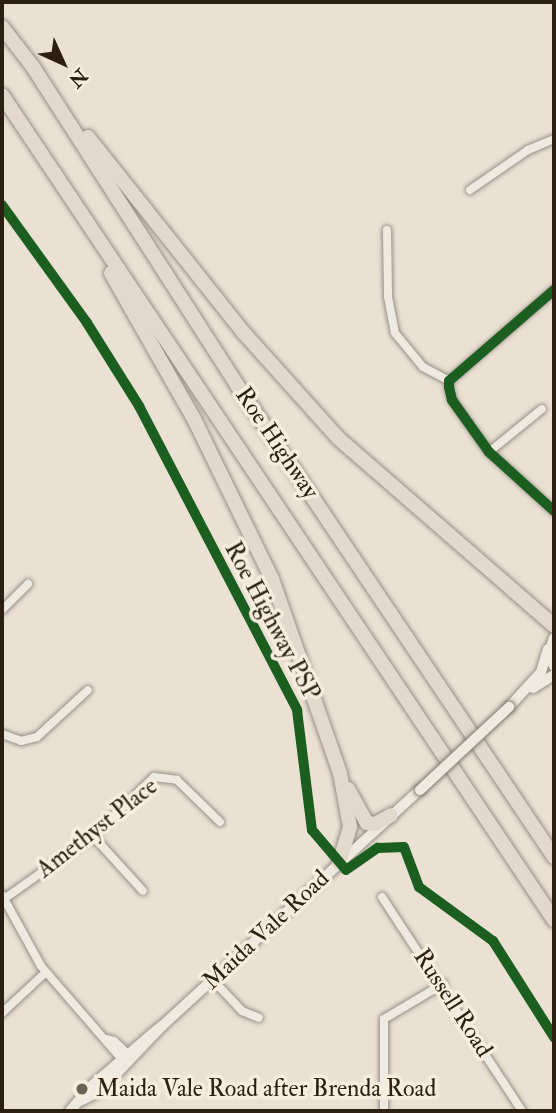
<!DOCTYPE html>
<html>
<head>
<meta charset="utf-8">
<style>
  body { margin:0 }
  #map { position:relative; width:556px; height:1113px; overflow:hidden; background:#eae1d3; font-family:"IM FELL Double Pica",serif }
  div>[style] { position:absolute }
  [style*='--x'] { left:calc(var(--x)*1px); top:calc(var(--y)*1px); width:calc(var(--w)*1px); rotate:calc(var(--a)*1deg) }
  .roads { filter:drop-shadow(0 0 2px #979087) drop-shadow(0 0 2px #979087) }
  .minor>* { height:8px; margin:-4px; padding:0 4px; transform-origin:4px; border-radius:4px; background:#eeeae2 }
  .secondary>* { height:10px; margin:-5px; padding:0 5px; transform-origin:5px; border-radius:5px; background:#eeeae2 }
  .motorway>* { height:14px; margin:-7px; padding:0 7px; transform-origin:7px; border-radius:7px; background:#e2d9cd }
  .bridges { filter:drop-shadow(0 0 2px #7c766d) drop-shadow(0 0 2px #7c766d) }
  .secondary-bridge>* { height:10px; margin:-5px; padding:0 5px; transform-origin:5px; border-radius:5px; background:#eeeae2 }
  .cycleway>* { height:10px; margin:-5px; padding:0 5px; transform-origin:5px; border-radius:5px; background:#1b5e20 }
  .dots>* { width:19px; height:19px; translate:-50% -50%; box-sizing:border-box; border:4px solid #f7eddd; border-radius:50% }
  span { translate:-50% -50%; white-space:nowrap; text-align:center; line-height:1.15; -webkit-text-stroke:7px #f7eddd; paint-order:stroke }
  .street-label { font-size:24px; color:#2a1f11 }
  .poi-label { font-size:24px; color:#2a1f11 }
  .left { translate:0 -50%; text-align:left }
  .frame { position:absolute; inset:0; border:4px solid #2a1f11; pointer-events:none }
  .north { position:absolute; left:28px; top:28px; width:70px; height:70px; -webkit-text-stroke:5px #f7eddd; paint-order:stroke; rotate:135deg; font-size:19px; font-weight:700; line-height:28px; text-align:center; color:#2a1f11 }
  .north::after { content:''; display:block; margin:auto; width:24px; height:32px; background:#2a1f11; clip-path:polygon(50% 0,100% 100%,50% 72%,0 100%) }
</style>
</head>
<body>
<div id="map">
  <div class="roads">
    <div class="minor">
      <div style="--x:470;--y:190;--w:70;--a:-34.6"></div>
      <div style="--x:528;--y:150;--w:28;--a:-23"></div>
      <div style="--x:387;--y:230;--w:67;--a:89.1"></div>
      <div style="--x:388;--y:297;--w:37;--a:79"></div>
      <div style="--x:395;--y:333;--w:44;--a:50.5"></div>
      <div style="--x:423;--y:367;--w:30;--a:28"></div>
      <div style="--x:554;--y:290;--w:139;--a:139.1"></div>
      <div style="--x:449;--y:381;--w:6;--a:90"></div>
      <div style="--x:449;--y:387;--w:13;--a:77"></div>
      <div style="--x:452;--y:400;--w:64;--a:54.6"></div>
      <div style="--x:489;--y:452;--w:88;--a:42.2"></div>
      <div style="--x:489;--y:452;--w:68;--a:-39.1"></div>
      <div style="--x:2;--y:610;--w:37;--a:-45"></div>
      <div style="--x:2;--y:734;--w:20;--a:20"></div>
      <div style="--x:21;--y:741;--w:16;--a:-14"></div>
      <div style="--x:37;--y:737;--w:69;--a:-42.7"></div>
      <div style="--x:93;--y:836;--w:74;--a:47.7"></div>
      <div style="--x:2;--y:895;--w:81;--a:61.2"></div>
      <div style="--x:41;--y:966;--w:128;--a:49.1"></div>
      <div style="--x:382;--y:897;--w:256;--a:56.8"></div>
      <div style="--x:4;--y:899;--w:109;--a:-35.3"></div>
      <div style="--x:93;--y:836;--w:85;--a:-44"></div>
      <div style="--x:154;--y:777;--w:23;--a:7"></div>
      <div style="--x:177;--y:780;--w:60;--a:44.3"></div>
      <div style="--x:212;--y:979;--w:44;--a:46.8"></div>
      <div style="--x:242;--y:1011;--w:18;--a:22"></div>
      <div style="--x:2;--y:1013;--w:60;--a:-43"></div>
      <div style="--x:106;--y:1039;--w:8;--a:14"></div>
      <div style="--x:114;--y:1041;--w:23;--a:43"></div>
      <div style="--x:384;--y:1111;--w:92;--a:-90"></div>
      <div style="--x:384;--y:1019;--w:69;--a:-30.7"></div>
    </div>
    <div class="secondary">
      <div style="--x:554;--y:638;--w:18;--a:109"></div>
      <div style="--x:548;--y:655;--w:13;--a:61"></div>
      <div style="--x:533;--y:688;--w:25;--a:-32"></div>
      <div style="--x:509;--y:707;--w:47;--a:-47.6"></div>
      <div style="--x:541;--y:672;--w:24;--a:-73"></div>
      <div style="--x:80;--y:1101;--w:22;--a:-27"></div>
      <div style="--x:100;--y:1091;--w:90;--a:-46.4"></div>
      <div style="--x:162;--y:1026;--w:350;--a:-42.5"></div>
      <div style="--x:70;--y:1111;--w:30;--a:-50"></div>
      <div style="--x:89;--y:1088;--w:92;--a:-40.6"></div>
    </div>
    <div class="motorway">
      <div style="--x:2;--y:27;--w:51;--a:52.2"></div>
      <div style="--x:33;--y:67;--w:378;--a:57.3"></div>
      <div style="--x:237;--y:385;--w:569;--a:56.11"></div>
      <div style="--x:2;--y:95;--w:993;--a:56.21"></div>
      <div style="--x:88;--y:137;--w:249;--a:51.5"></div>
      <div style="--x:243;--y:332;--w:142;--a:48.1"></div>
      <div style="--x:338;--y:438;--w:286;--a:41"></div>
      <div style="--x:111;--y:273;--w:168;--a:60.4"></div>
      <div style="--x:194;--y:419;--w:178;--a:64"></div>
      <div style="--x:272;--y:579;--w:206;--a:70.7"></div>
      <div style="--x:340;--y:773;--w:55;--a:79.5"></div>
      <div style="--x:350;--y:827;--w:38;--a:107"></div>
      <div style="--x:348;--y:789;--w:39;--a:61"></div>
      <div style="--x:367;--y:823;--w:8;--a:7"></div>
      <div style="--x:375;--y:824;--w:18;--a:-29"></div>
    </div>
  </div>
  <div class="bridges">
    <div class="secondary-bridge">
      <div style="--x:420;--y:790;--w:122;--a:-43"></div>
    </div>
  </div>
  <div class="cycleway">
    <div style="--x:2;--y:205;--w:145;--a:54.2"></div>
    <div style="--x:87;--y:323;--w:98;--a:57.9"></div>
    <div style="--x:139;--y:406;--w:343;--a:62.5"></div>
    <div style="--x:297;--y:710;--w:121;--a:82.9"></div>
    <div style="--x:312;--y:830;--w:52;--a:49.6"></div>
    <div style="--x:346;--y:870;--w:39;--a:-35"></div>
    <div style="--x:378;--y:848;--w:26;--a:-2"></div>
    <div style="--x:404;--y:847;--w:43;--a:69.4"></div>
    <div style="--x:419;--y:887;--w:92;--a:36.1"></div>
    <div style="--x:493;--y:941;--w:114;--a:57.6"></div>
    <div style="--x:554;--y:290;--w:139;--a:139.1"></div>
    <div style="--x:449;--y:381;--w:6;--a:90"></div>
    <div style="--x:449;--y:387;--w:13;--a:77"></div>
    <div style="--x:452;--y:400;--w:64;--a:54.6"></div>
    <div style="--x:489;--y:452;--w:88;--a:42.2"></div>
  </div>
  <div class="dots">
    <div style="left:82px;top:1089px;background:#6d6355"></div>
  </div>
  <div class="street-label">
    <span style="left:277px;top:443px;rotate:56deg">Roe Highway</span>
    <span style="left:272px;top:621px;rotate:62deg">Roe Highway PSP</span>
    <span style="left:97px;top:828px;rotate:-38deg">Amethyst Place</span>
    <span style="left:266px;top:930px;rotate:-43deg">Maida Vale Road</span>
    <span style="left:453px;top:1003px;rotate:57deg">Russell Road</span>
  </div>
  <div class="poi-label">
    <span class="left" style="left:96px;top:1089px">Maida Vale Road after Brenda Road</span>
  </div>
  <div class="frame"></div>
  <div class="north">N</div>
</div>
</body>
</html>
